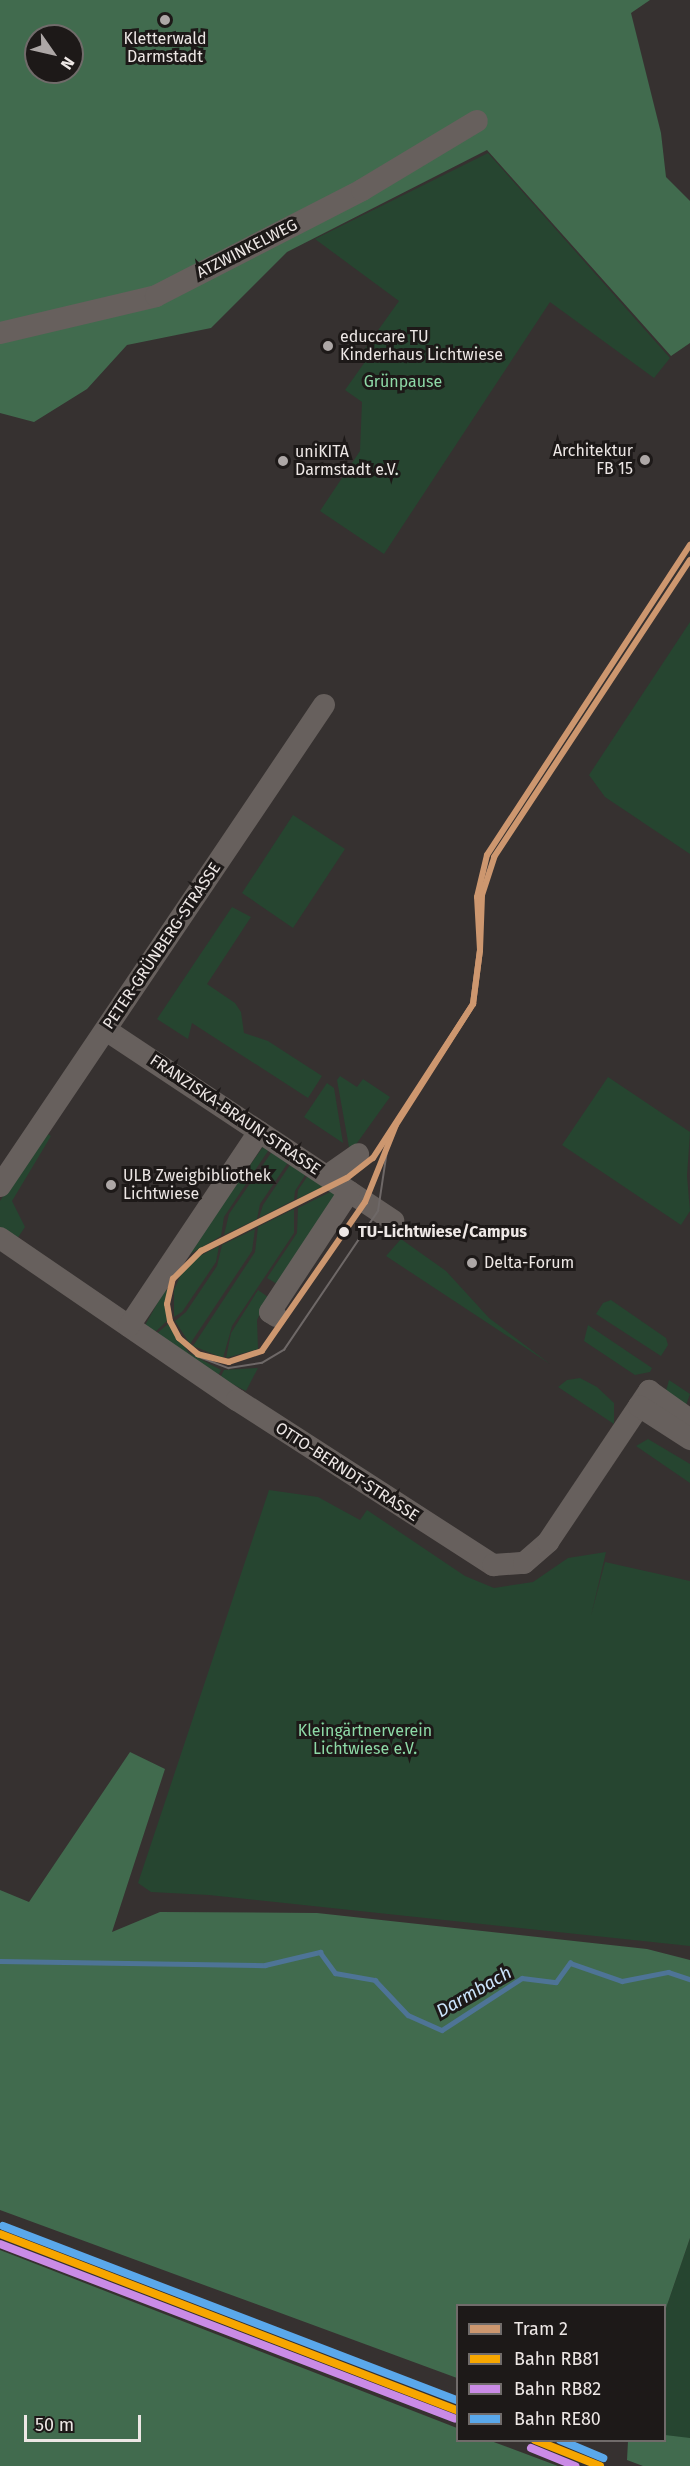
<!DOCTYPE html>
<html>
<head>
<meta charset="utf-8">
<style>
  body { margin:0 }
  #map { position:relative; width:690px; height:2466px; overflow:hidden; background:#363130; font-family:"Fira Sans",sans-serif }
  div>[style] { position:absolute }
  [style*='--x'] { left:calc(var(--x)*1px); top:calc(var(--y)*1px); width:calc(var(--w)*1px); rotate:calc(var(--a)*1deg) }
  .green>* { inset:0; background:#264530 }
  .forest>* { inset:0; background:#416b4e }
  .stream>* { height:4.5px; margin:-2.25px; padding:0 2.25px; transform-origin:2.25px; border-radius:2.25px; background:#4e7496 }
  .minor>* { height:22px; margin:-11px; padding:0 11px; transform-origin:11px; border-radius:11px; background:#67605d }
  .tram>* { height:1.5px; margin:-0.75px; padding:0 0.75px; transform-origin:0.75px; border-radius:0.75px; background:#6e6867 }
  .rail-1>* { height:8px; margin:-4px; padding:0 4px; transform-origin:4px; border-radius:4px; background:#f7a600 }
  .rail-2>* { height:8px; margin:-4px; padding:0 4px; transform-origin:4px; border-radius:4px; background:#ca8be6 }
  .rail-3>* { height:8px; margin:-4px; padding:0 4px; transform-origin:4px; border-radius:4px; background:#5aa8eb }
  .tram-1>* { height:6px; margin:-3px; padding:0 3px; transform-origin:3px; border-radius:3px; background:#cd976f }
  .dots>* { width:16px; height:16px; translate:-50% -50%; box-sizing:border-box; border:3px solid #1d1918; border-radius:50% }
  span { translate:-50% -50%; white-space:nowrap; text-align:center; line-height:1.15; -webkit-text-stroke:6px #1d1918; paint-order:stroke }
  .poi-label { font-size:16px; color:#ede7e5 }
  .left { translate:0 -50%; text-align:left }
  .right { translate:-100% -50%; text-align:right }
  .street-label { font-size:16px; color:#ede7e5 }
  .park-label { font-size:16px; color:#8edaa7 }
  .stop-label { font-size:16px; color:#ede7e5; font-weight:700 }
  .water-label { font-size:18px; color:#cbe4fc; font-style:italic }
  .legend { position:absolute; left:456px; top:2304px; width:210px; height:138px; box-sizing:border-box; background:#1d1918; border:2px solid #706b6a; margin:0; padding:8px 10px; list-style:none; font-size:18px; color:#ede7e5 }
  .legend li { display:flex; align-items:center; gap:12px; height:30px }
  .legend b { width:30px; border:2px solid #706b6a }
  .north { position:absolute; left:24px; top:24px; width:60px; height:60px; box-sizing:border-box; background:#1d1918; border:2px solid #706b6a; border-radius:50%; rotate:124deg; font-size:16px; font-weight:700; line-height:24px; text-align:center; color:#ede7e5 }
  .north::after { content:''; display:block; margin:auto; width:21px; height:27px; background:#ada7a6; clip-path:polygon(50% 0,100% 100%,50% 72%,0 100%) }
  .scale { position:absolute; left:24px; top:2415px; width:117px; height:27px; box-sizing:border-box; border:3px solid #ede7e5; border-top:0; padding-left:8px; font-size:18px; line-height:21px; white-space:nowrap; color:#ede7e5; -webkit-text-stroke:4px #1d1918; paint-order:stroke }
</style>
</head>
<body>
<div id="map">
  <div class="green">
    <div style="clip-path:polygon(488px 153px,670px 358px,654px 378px,550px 302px,384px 554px,320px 511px,360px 451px,362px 402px,345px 390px,367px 359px,361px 354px,399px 301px,315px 239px)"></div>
    <div style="clip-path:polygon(690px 622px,690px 854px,605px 797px,589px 775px)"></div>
    <div style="clip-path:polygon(293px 815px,345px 849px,293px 928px,242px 893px)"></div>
    <div style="clip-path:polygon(232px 907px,251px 917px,207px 984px,235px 1003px,241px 1012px,244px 1033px,268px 1041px,322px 1076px,308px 1098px,192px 1023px,188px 1039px,157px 1019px)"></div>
    <div style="clip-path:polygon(340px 1076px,357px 1087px,363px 1079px,390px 1097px,352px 1150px,349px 1147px,337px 1080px)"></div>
    <div style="clip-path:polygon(608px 1077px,690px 1132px,687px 1176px,690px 1211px,681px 1225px,562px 1145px)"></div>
    <div style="clip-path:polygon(327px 1083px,334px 1088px,343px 1143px,304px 1117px)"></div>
    <div style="clip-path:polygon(45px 1132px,51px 1136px,12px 1201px,25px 1227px,17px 1239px,0 1228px,0 1201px)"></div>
    <div style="clip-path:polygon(265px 1144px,270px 1148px,224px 1217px,221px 1236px,185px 1257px)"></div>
    <div style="clip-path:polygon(273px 1150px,289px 1161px,260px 1204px,257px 1219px,224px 1235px,229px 1214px)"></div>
    <div style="clip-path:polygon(292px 1162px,307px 1172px,295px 1191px,294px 1200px,259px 1218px,263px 1205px)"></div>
    <div style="clip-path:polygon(309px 1174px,326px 1185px,297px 1199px,298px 1190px)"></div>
    <div style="clip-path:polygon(334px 1190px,338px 1193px,277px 1284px,267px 1278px,297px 1233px,298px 1208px)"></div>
    <div style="clip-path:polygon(294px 1209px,294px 1233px,232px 1326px,223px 1358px,193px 1346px,255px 1252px,258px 1227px)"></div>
    <div style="clip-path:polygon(255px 1229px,252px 1251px,190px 1344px,175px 1321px,186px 1312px,217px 1266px,222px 1245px)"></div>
    <div style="clip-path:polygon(401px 1239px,446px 1271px,489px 1318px,550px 1364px,386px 1256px)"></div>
    <div style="clip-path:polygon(219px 1246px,216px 1262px,182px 1312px,174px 1317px,174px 1290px,182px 1272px,196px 1258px)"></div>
    <div style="clip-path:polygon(167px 1286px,167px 1321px,153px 1334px,144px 1327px)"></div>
    <div style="clip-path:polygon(258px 1290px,268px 1297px,257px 1320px,258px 1349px,226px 1358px,231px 1333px)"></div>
    <div style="clip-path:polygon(611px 1300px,666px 1338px,668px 1345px,661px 1356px,596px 1314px,603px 1303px)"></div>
    <div style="clip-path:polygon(168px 1324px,189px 1353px,221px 1370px,218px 1376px,155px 1335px)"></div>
    <div style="clip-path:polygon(588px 1325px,652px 1368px,650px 1372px,635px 1375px,584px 1341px)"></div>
    <div style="clip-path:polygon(258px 1368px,246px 1391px,220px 1378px,224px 1370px)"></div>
    <div style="clip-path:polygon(580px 1378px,597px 1387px,614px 1403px,614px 1424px,558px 1387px,567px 1380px)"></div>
    <div style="clip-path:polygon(669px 1380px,690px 1394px,685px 1408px,666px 1391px)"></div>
    <div style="clip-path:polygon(648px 1439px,690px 1464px,690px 1483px,636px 1446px)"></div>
    <div style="clip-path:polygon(269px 1490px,318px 1497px,360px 1520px,367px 1510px,465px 1576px,494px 1588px,533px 1582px,568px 1558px,606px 1552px,591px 1616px,605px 1562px,690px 1581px,690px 1946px,209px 1895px,151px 1892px,138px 1883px)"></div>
    <div style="clip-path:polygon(690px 2238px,690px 2461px,630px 2440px,664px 2440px,665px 2311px)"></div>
  </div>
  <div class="forest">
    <div style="clip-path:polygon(evenodd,0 0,650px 0,631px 13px,661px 133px,666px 177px,690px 201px,690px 343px,671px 356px,487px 150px,287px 252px,211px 328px,127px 345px,87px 389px,34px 422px,0 413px,0 0,36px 36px,72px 36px,72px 72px,36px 72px,36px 36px)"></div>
    <div style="clip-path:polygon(130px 1752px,165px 1769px,112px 1932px,160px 1912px,317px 1913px,647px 1949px,690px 1960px,690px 2238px,665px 2311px,664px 2306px,458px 2306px,457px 2378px,0 2210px,0 1890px,29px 1902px)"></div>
    <div style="clip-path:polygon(0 2250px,457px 2428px,458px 2440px,491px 2441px,558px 2466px,0 2466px)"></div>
    <div style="clip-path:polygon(665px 2435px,690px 2438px,690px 2466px,643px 2466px,627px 2460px,628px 2441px,664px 2440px)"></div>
  </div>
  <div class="stream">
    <div style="--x:0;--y:1961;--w:265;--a:0.9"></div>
    <div style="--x:265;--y:1965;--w:57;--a:-13.3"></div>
    <div style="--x:320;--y:1952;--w:26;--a:54"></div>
    <div style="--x:335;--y:1973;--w:41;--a:9.9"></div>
    <div style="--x:375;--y:1980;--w:48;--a:46.7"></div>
    <div style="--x:408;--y:2015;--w:37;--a:24"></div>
    <div style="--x:442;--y:2030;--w:95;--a:-33"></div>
    <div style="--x:522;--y:1978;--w:34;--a:7"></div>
    <div style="--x:556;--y:1982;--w:24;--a:-54"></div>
    <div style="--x:570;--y:1963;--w:55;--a:19.1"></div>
    <div style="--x:622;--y:1981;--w:47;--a:-11.1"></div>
    <div style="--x:668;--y:1972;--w:23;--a:18"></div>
  </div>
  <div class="minor">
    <div style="--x:0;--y:333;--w:160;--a:-13.3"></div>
    <div style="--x:156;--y:296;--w:232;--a:-27.2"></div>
    <div style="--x:362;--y:190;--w:134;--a:-31"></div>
    <div style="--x:106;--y:1030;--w:345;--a:33.6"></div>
    <div style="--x:327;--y:1176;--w:38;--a:-35"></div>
    <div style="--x:0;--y:1186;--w:580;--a:-56.04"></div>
    <div style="--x:0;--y:1238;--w:287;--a:34.4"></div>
    <div style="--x:237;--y:1400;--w:305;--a:32.8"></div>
    <div style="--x:493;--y:1565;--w:31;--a:-4"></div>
    <div style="--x:524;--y:1563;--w:32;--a:-41"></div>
    <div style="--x:548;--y:1542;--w:182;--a:-56.2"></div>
    <div style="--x:649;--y:1391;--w:50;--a:35.3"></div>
    <div style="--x:276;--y:1316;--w:7;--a:-146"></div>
    <div style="--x:270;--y:1312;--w:144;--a:-56.6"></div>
    <div style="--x:129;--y:1326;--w:234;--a:-56.2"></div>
    <div style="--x:639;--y:1406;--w:61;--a:32.9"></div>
  </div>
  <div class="tram">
    <div style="--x:179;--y:1338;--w:25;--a:45"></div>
    <div style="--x:197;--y:1356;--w:34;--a:21"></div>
    <div style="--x:229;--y:1368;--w:33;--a:-9"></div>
    <div style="--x:262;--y:1363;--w:26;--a:-31"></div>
    <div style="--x:284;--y:1350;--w:168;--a:-55.9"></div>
    <div style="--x:378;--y:1211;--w:68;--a:-81.5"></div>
  </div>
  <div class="rail-1">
    <div style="--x:0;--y:2234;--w:491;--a:21.1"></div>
    <div style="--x:535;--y:2440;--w:70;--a:21.8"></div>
  </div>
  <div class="rail-2">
    <div style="--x:0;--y:2244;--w:487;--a:21"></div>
    <div style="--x:531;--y:2448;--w:48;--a:22.2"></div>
  </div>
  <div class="rail-3">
    <div style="--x:3;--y:2226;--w:487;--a:21"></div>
    <div style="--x:560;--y:2440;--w:47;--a:22.7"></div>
  </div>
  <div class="tram-1">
    <div style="--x:480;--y:950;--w:53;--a:-93.2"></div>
    <div style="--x:477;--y:897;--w:43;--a:-76.6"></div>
    <div style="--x:487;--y:855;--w:371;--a:-56.8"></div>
    <div style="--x:480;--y:950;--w:55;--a:-87.9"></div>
    <div style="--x:482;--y:895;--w:40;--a:-72"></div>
    <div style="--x:494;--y:857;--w:356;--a:-56.6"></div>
    <div style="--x:473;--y:1004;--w:143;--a:122.5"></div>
    <div style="--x:396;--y:1125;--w:83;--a:111.9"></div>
    <div style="--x:365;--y:1202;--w:181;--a:124.7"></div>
    <div style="--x:262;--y:1351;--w:35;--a:162"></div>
    <div style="--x:229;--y:1362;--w:32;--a:-166"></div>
    <div style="--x:198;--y:1354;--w:25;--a:-140"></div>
    <div style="--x:179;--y:1338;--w:19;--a:-118"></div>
    <div style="--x:170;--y:1321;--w:17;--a:-100"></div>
    <div style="--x:167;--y:1304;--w:26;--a:-77"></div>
    <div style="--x:173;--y:1279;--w:40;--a:-45"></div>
    <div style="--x:201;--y:1251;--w:163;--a:-26.6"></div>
    <div style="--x:347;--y:1178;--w:33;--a:-38"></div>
    <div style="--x:373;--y:1158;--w:184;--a:-57"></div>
    <div style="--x:473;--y:1004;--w:54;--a:-82.6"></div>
    <div style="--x:473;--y:1004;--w:54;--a:-82.6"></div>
  </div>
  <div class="dots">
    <div style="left:165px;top:20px;background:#ada7a6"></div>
    <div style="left:328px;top:346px;background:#ada7a6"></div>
    <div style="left:645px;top:460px;background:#ada7a6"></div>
    <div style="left:283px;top:461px;background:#ada7a6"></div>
    <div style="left:111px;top:1185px;background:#ada7a6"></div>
    <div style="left:344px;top:1232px;background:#ede7e5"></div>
    <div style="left:472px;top:1263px;background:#ada7a6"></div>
  </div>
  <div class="poi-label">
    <span style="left:165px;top:48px">Kletterwald<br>Darmstadt</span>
    <span class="left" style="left:340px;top:346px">educcare TU<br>Kinderhaus Lichtwiese</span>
    <span class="right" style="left:633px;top:460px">Architektur<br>FB 15</span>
    <span class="left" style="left:295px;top:461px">uniKITA<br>Darmstadt e.V.</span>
    <span class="left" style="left:123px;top:1185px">ULB Zweigbibliothek<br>Lichtwiese</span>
    <span class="left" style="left:484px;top:1263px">Delta-Forum</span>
  </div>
  <div class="street-label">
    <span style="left:247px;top:249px;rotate:-27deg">ATZWINKELWEG</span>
    <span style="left:162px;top:946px;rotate:-56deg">PETER-GRÜNBERG-STRASSE</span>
    <span style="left:235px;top:1115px;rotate:34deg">FRANZISKA-BRAUN-STRASSE</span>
    <span style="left:347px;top:1472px;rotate:33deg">OTTO-BERNDT-STRASSE</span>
  </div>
  <div class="park-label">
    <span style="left:403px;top:382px">Grünpause</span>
    <span style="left:365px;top:1740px">Kleingärtnerverein<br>Lichtwiese e.V.</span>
  </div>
  <div class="stop-label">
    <span class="left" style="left:358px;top:1232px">TU-Lichtwiese/Campus</span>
  </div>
  <div class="water-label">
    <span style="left:474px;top:1992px;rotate:-30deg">Darmbach</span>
  </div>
  <ul class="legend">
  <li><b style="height:8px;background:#cd976f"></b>Tram 2</li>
  <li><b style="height:8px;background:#f7a600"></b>Bahn RB81</li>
  <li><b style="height:8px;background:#ca8be6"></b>Bahn RB82</li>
  <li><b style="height:8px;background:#5aa8eb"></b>Bahn RE80</li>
  </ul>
  <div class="north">N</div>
  <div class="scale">50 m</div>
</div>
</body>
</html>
